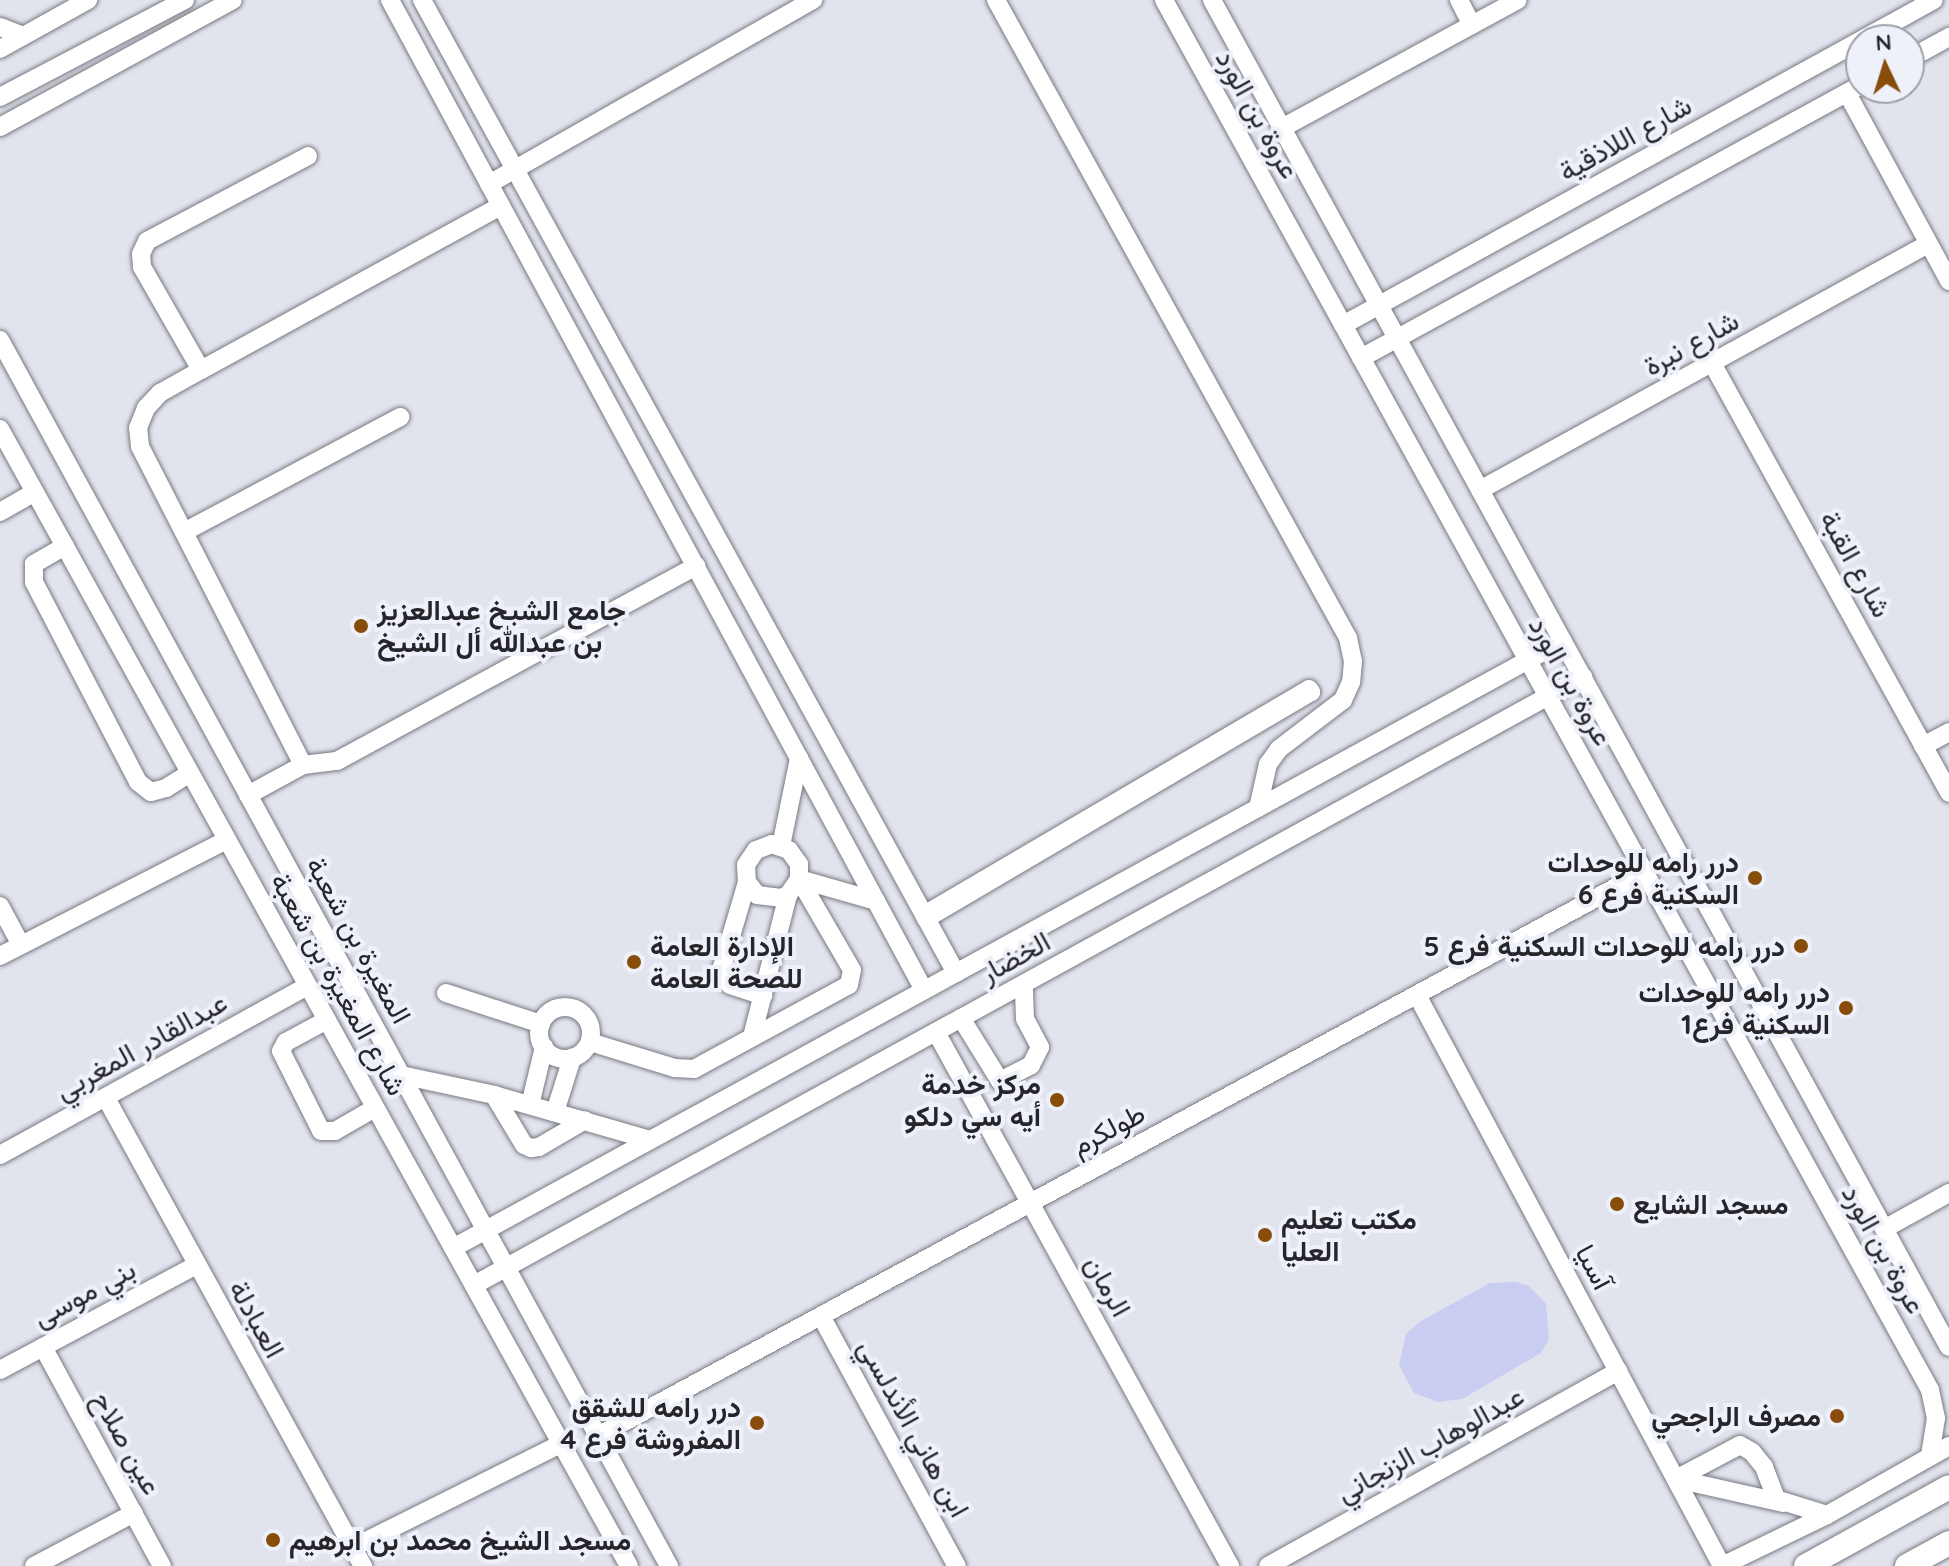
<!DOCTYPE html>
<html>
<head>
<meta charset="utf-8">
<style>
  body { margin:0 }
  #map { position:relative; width:1949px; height:1566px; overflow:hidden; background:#e2e4ed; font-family:Quicksand,Vazirmatn,sans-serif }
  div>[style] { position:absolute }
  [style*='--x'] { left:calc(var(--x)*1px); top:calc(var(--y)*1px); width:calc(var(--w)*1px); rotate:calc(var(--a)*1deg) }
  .green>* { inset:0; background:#c8cdf1 }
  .roads { filter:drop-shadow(0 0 2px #787982) drop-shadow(0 0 2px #787982) }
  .minor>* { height:18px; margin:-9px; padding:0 9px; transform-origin:9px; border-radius:9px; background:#fff }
  .minor>.ring { margin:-9px; padding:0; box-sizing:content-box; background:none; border:18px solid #fff; border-radius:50% }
  .major>* { height:24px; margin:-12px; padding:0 12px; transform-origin:12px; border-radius:12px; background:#fff }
  .dots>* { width:22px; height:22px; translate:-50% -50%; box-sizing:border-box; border:4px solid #eff1fa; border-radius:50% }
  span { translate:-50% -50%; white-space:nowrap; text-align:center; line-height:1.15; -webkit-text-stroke:8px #eff1fa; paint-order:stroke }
  .street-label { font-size:28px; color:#26262a }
  .poi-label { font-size:28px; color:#26262a; font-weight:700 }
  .left { translate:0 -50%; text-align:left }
  .right { translate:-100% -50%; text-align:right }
  .north { position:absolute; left:1845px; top:24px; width:80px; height:80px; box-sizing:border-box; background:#eff1fa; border:2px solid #9fa0a7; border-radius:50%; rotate:356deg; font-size:22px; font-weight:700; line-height:32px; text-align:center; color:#26262a }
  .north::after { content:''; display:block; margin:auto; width:28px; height:36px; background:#894d0b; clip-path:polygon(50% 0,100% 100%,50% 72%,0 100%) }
</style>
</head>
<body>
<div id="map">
  <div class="green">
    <div style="clip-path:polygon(1516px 1282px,1529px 1286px,1546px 1304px,1549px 1339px,1541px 1353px,1462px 1399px,1438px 1402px,1414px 1393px,1399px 1365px,1406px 1334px,1421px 1321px,1490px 1283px)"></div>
  </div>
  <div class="roads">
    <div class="minor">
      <div style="--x:390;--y:0;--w:1125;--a:61.66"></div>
      <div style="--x:422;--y:0;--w:1110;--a:61.24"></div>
      <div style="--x:996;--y:0;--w:729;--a:61.11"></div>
      <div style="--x:1348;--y:638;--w:24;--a:78"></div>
      <div style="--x:1353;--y:661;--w:21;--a:95"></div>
      <div style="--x:1351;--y:682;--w:20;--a:114"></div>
      <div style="--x:1343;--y:700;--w:81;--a:142.6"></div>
      <div style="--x:1279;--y:749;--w:19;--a:126"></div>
      <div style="--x:1268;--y:764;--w:45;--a:102.8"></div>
      <div style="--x:1164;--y:0;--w:1587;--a:61.14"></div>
      <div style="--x:1930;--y:1390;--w:29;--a:78"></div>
      <div style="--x:1936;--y:1418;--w:39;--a:99"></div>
      <div style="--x:1212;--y:0;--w:1535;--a:61.32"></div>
      <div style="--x:1459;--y:0;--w:28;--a:63"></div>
      <div style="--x:0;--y:27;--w:22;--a:21"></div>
      <div style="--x:0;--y:49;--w:101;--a:-29.1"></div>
      <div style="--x:1909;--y:59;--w:46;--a:-28.8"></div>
      <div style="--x:1847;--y:93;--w:214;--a:61.5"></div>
      <div style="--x:0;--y:97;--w:209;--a:-27.7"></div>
      <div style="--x:0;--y:127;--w:265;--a:-28.6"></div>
      <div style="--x:1282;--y:128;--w:268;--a:-28.5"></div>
      <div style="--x:489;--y:184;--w:373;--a:-29.6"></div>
      <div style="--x:1343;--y:325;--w:674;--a:-28.81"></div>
      <div style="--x:0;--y:340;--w:1397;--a:61.38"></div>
      <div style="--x:1361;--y:358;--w:570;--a:-28.63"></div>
      <div style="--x:1712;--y:363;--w:491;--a:61.1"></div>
      <div style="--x:201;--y:370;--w:119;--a:-119.8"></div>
      <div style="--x:142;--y:267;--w:13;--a:-94"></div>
      <div style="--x:141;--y:254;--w:14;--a:-65"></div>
      <div style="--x:147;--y:241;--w:182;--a:-27.8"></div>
      <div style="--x:0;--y:429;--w:1299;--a:61.05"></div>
      <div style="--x:1480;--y:490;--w:511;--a:-28.77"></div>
      <div style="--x:0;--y:512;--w:40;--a:-29.7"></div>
      <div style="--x:184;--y:532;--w:245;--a:-28"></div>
      <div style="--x:65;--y:546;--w:36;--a:150"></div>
      <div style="--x:34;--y:564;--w:18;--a:90"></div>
      <div style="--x:34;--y:582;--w:225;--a:62.5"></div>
      <div style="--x:138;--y:782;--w:16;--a:38"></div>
      <div style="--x:151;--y:792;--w:16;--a:-15"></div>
      <div style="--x:166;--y:788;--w:28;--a:-32"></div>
      <div style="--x:1923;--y:746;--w:30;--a:-28"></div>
      <div style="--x:303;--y:765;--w:34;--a:-7"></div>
      <div style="--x:337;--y:761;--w:409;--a:-28.5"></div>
      <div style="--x:248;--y:795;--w:63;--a:-28.6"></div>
      <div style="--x:303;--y:765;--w:358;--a:-117.1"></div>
      <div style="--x:140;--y:446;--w:18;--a:-96"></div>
      <div style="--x:138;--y:428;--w:22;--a:-68"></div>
      <div style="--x:146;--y:408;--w:21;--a:-47"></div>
      <div style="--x:160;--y:393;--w:47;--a:-29.3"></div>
      <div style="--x:201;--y:370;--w:342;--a:-28.7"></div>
      <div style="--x:781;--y:846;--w:90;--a:-78.4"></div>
      <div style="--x:799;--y:879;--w:80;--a:15.9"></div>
      <div style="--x:747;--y:882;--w:16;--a:52"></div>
      <div style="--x:757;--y:895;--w:24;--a:7"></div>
      <div style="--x:781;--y:898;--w:8;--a:-23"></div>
      <div style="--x:788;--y:895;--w:19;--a:-55"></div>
      <div style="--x:799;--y:879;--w:15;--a:-90"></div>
      <div style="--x:799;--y:864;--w:17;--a:-126"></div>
      <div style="--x:789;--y:850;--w:18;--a:-161"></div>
      <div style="--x:772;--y:844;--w:17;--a:159"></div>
      <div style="--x:756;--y:850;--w:18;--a:124"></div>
      <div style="--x:746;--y:865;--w:17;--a:87"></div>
      <div style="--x:747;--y:882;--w:89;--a:106.4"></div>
      <div style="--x:722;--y:967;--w:12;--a:81"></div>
      <div style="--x:724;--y:979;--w:8;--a:45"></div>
      <div style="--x:730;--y:985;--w:35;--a:18"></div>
      <div style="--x:0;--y:906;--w:44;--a:61.7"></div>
      <div style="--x:924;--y:915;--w:446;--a:-30.4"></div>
      <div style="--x:1309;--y:689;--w:4;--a:56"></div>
      <div style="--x:1311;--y:692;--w:447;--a:149.5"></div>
      <div style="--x:0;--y:956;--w:255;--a:-27.1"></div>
      <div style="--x:446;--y:993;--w:100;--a:18.1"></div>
      <div style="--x:1417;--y:995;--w:647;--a:61.89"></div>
      <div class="ring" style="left:539px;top:1007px;width:34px;height:34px"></div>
      <div style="--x:961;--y:1018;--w:74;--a:58.2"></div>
      <div style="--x:1000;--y:1081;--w:35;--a:-27"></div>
      <div style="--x:1031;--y:1065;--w:20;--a:-63"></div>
      <div style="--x:1040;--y:1047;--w:32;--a:-118"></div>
      <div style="--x:1025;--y:1019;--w:35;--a:-92"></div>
      <div style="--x:327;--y:1020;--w:47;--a:151.8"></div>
      <div style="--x:286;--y:1042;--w:10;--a:119"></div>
      <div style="--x:281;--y:1051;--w:89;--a:63.4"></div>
      <div style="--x:321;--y:1131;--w:14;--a:0"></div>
      <div style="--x:335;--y:1131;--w:46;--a:-29.9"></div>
      <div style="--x:936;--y:1032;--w:610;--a:61.16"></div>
      <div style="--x:752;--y:1037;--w:146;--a:-75.8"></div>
      <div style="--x:590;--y:1042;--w:89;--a:17"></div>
      <div style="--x:675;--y:1068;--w:19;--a:3"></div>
      <div style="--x:694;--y:1069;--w:176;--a:-28.5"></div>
      <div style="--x:849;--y:985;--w:15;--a:-79"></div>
      <div style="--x:852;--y:970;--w:105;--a:-120.2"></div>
      <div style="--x:401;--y:1075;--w:95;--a:12.1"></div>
      <div style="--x:494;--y:1095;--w:162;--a:16.1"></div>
      <div style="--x:494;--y:1095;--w:58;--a:59"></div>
      <div style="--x:524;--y:1145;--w:8;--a:23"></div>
      <div style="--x:531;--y:1148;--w:8;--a:-7"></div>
      <div style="--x:539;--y:1147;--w:53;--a:-30.4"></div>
      <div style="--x:106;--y:1098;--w:534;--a:61.23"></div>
      <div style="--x:530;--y:1105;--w:60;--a:-76.4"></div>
      <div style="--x:555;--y:1112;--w:57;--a:-72.5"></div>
      <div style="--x:0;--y:1155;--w:351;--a:-28.8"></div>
      <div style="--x:1884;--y:1229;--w:74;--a:-29"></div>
      <div style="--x:453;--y:1248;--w:1265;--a:-28.67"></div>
      <div style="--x:474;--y:1285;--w:1265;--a:-28.73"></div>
      <div style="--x:821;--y:1316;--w:285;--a:61.5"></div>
      <div style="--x:43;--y:1347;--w:249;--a:61.5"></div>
      <div style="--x:0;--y:1370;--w:221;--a:-28.1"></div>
      <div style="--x:598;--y:1436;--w:1188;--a:-28.33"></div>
      <div style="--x:1676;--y:1479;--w:72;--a:-28"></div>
      <div style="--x:1740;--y:1445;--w:14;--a:30"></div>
      <div style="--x:1752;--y:1452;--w:19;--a:51"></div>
      <div style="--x:1764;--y:1467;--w:34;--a:69"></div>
      <div style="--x:1776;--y:1499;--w:53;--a:17.4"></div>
      <div style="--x:1676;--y:1479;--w:110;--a:12.6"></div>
      <div style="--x:352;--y:1548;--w:233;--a:-26.5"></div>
      <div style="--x:34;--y:1566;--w:113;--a:-27.9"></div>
      <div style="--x:1268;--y:1566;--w:401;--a:-29.1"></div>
      <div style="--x:1722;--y:1566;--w:117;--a:-25.9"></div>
      <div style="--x:1827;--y:1515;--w:140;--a:-29.5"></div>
    </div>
    <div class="major">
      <div style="--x:1806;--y:1566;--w:163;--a:-28.9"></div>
      <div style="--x:1907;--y:1566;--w:48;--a:-28.7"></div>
    </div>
  </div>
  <div class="dots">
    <div style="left:361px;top:626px;background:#894d0b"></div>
    <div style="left:1755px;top:878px;background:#894d0b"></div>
    <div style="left:1801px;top:946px;background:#894d0b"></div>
    <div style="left:634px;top:962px;background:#894d0b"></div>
    <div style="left:1846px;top:1008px;background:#894d0b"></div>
    <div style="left:1057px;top:1100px;background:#894d0b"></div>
    <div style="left:1617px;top:1204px;background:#894d0b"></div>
    <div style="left:1265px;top:1235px;background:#894d0b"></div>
    <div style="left:1837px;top:1416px;background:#894d0b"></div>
    <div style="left:757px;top:1423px;background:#894d0b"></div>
    <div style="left:273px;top:1540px;background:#894d0b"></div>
  </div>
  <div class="street-label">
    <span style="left:1258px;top:114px;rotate:61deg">عروة بن الورد</span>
    <span style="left:1625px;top:138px;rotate:-29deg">شارع اللاذقية</span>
    <span style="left:1691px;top:343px;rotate:-29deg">شارع نبرة</span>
    <span style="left:1856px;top:564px;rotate:61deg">شارع القبة</span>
    <span style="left:1571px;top:681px;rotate:61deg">عروة بن الورد</span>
    <span style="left:359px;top:940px;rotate:61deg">المغيرة بن شعبة</span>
    <span style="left:1015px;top:957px;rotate:-29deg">الخضار</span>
    <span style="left:339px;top:984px;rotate:61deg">شارع المغيرة بن شعبة</span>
    <span style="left:141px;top:1046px;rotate:-29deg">عبدالقادر المغربي</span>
    <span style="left:1108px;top:1129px;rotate:-28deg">طولكرم</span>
    <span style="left:1884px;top:1249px;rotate:61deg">عروة بن الورد</span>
    <span style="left:1594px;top:1267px;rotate:62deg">آسيا</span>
    <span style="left:1108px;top:1286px;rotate:61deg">الرمان</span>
    <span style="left:84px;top:1293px;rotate:-28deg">بني موسى</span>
    <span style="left:257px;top:1319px;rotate:61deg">العبادلة</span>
    <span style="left:914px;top:1428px;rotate:61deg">ابن هاني الأندلسي</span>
    <span style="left:127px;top:1443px;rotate:61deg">عين صلاح</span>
    <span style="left:1430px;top:1444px;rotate:-29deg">عبدالوهاب الزنجاني</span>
  </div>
  <div class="poi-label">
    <span class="left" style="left:377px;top:626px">جامع الشيخ عبدالعزيز<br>بن عبدالله أل الشيخ</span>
    <span class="right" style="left:1739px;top:878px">درر رامه للوحدات<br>السكنية فرع 6</span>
    <span class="left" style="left:650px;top:962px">الإدارة العامة<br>للصحة العامة</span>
    <span class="right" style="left:1785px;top:946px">درر رامه للوحدات السكنية فرع 5</span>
    <span class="right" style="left:1830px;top:1008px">درر رامه للوحدات<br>السكنية فرع1</span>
    <span class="right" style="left:1041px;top:1100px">مركز خدمة<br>أيه سي دلكو</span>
    <span class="left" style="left:1633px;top:1204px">مسجد الشايع</span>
    <span class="left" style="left:1281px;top:1235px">مكتب تعليم<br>العليا</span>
    <span class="right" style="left:741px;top:1423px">درر رامه للشقق<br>المفروشة فرع 4</span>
    <span class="right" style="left:1821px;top:1416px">مصرف الراجحي</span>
    <span class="left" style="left:289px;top:1540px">مسجد الشيخ محمد بن ابرهيم</span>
  </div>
  <div class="north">N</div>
</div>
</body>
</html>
